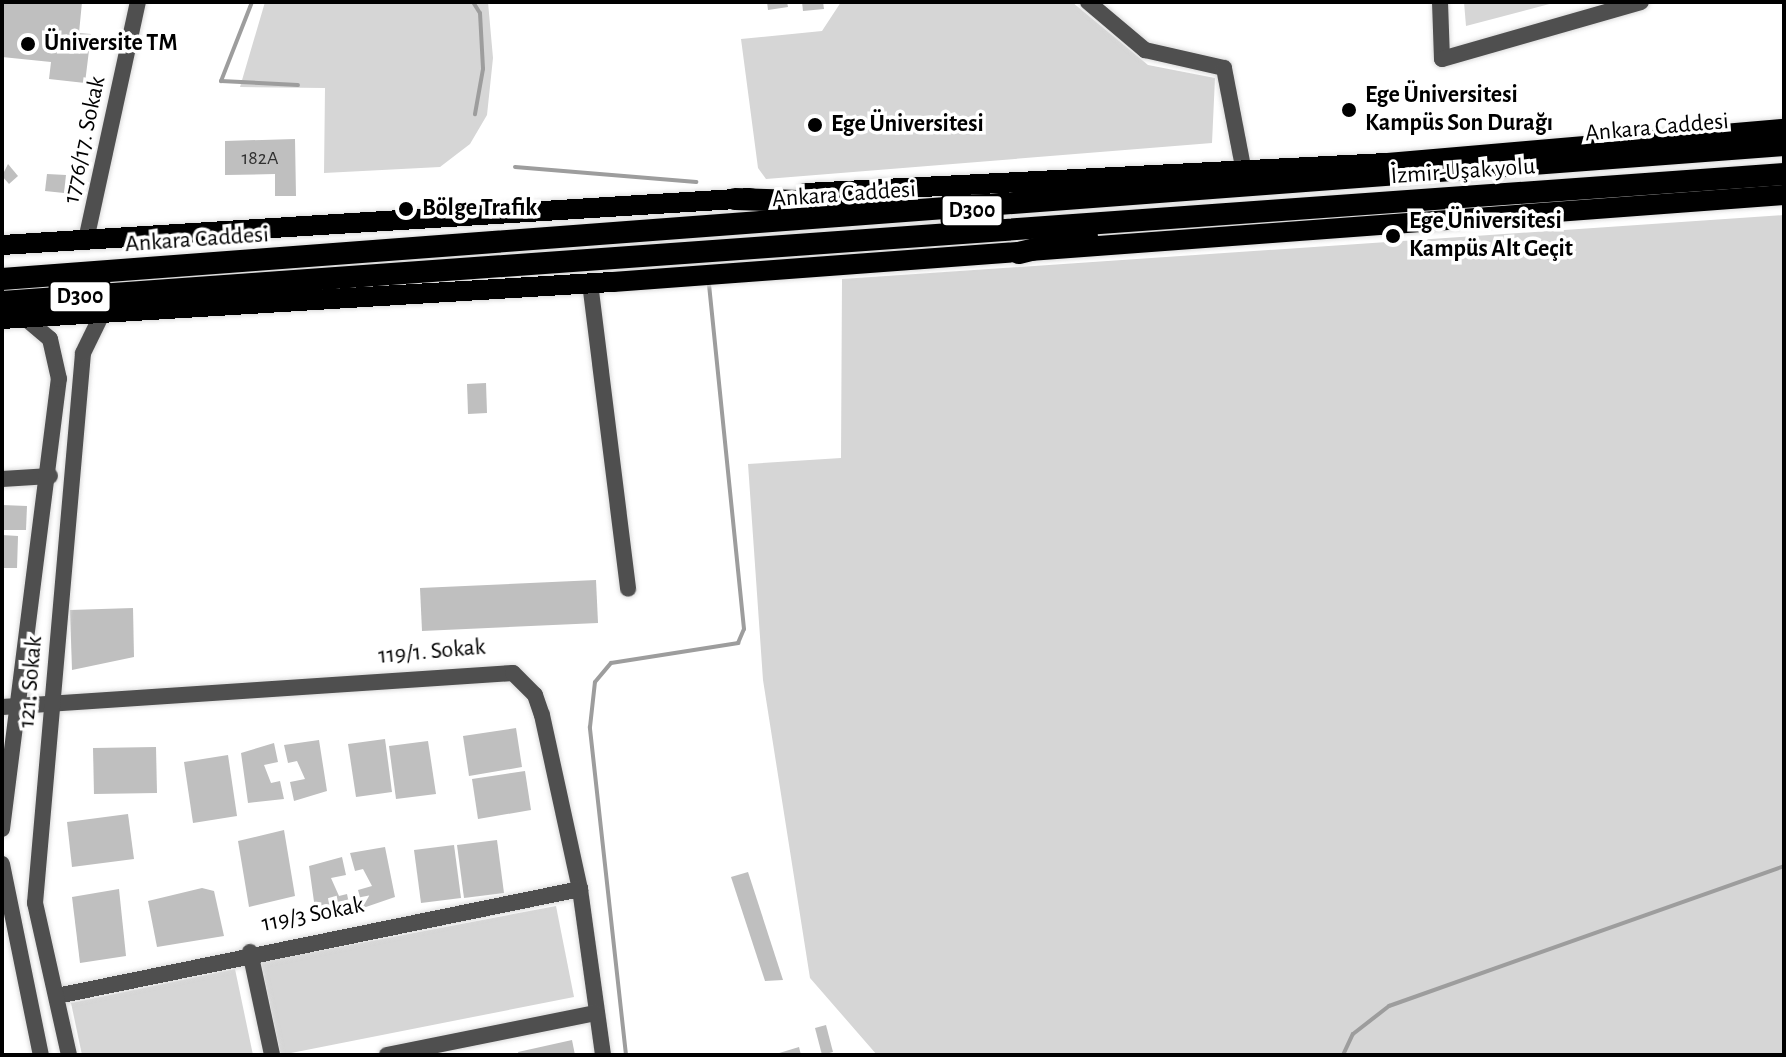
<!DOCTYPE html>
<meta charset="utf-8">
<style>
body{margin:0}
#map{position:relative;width:1786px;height:1057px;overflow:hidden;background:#fff;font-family:"Alegreya Sans",sans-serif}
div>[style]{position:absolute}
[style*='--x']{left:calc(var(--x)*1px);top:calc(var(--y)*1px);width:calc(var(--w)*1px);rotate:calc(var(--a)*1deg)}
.green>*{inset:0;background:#d6d6d6}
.stream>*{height:4px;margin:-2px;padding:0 2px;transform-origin:2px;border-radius:2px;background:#9d9d9d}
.building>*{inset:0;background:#bfbfbf}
.roads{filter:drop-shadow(0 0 2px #dbdbdb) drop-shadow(0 0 2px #dbdbdb)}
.minor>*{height:16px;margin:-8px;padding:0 8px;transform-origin:8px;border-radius:8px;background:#4f4f4f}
.major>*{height:20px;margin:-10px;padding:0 10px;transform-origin:10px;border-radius:10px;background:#000}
.highway>*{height:22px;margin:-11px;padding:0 11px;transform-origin:11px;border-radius:11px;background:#000}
.dots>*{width:22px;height:22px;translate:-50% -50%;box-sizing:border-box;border:4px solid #fff;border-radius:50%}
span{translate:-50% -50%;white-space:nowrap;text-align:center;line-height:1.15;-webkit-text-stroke:7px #fff;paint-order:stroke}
.number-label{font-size:20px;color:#303030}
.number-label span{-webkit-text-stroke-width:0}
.shield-label span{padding:2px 6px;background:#fff;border:2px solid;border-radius:6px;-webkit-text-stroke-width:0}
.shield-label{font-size:22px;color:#000;font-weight:700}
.poi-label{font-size:24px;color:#000;font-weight:700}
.left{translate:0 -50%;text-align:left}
.street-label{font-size:24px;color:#000}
.frame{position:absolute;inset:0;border:4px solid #000;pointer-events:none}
</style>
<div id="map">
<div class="green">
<i style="clip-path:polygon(265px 2px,488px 2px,493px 58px,487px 115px,470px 144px,440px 167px,324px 173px,325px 88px,240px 87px)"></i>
<i style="clip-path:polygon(841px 2px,1072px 2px,1148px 65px,1215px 78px,1212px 143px,766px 179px,758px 168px,741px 39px,822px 31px)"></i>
<i style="clip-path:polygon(1464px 2px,1557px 2px,1466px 26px)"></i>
<i style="clip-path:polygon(1784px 215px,1784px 1055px,877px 1055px,810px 978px,763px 680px,748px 464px,841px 458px,842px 279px)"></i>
<i style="clip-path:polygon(556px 906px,574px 997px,281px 1055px,261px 962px)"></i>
<i style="clip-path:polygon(235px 969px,253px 1055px,82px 1055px,71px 1003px)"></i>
</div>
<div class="stream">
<i style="--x:252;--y:2;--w:85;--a:111.4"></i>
<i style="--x:221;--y:81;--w:77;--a:3"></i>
<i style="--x:473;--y:2;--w:13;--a:58"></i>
<i style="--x:480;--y:13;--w:56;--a:86.9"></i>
<i style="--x:483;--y:69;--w:46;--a:100.1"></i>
<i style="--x:515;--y:167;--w:182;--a:4.7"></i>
<i style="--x:626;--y:1055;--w:330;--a:-96.3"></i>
<i style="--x:590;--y:727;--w:45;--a:-83.7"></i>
<i style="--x:595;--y:682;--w:25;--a:-50"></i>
<i style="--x:611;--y:663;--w:129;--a:-8.9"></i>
<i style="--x:738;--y:643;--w:15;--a:-67"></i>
<i style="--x:744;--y:629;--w:349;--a:-95.8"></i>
<i style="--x:1343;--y:1055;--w:23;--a:-65"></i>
<i style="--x:1353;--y:1034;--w:46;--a:-37.9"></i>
<i style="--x:1389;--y:1006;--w:419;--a:-19.5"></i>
</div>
<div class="building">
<i style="clip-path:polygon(2px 2px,82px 2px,79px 33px,91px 34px,85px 83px,49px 79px,51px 62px,2px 57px)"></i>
<i style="clip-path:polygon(767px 2px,787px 2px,788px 7px,768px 10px)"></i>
<i style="clip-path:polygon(802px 2px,823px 2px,824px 9px,803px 11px)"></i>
<i style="clip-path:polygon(295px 139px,296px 196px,275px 196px,275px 174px,225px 175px,225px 141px)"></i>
<i style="clip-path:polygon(8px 164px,18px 176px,9px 184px,2px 176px)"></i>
<i style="clip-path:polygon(47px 174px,66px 175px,64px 193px,45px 191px)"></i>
<i style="clip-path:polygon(486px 383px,487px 413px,468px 414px,467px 384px)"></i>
<i style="clip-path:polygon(2px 505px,27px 506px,26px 530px,2px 530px)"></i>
<i style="clip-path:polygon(2px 535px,18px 536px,17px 568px,2px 568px)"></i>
<i style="clip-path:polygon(596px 580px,598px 623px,422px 631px,420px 588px)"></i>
<i style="clip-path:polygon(133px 608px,134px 657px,72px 670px,70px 610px)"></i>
<i style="clip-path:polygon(516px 728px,522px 767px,469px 776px,463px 736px)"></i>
<i style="clip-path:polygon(385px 739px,392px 792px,356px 797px,348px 744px)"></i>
<i style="clip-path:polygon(319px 740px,327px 791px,294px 801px,290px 782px,305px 779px,297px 761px,288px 763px,284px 745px)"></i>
<i style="clip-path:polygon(428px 741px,436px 794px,396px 799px,389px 746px)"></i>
<i style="clip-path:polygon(274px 743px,278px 762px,264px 765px,271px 783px,280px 781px,284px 799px,248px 803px,241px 753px)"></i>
<i style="clip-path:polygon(156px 747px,157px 793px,94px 794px,93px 748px)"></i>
<i style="clip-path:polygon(228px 755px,237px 816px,193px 823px,184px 762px)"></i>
<i style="clip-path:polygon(525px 771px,531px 810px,478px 819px,472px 779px)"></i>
<i style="clip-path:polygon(128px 814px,134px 859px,72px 867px,67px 822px)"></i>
<i style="clip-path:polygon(284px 830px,295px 896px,249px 907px,238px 841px)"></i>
<i style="clip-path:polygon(497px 840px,504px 893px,464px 898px,457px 845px)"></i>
<i style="clip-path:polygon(454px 845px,461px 898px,421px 903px,414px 850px)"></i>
<i style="clip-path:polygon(385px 847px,395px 897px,363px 908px,358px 890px,372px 886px,363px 869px,355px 871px,350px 853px)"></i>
<i style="clip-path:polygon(342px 857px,346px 875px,331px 878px,339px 896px,347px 894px,351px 913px,316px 916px,309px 866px)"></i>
<i style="clip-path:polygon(748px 872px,783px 980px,765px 981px,731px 877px)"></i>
<i style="clip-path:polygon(202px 888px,214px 891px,224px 936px,157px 947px,148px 901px)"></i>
<i style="clip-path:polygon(119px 889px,126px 956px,80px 963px,72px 897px)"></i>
<i style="clip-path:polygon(826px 1025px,833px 1052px,822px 1055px,815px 1028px)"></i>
<i style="clip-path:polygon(572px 1040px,575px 1055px,519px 1055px,518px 1052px)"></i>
<i style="clip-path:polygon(799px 1047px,801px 1055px,776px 1055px,776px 1054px)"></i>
</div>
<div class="roads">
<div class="minor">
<i style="--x:1088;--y:2;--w:75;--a:40.1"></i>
<i style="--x:1145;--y:50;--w:81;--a:12.8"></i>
<i style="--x:1224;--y:68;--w:106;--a:79.1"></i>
<i style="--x:1440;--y:2;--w:57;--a:88"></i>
<i style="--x:1442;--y:59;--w:207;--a:-16"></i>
<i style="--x:86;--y:240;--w:244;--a:-77.7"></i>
<i style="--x:590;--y:283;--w:308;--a:82.9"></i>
<i style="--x:2;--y:479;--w:48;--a:-3.6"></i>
<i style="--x:2;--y:707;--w:512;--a:-3.81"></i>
<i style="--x:513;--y:673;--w:31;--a:45"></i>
<i style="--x:535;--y:695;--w:21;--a:71"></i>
<i style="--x:542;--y:715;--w:178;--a:77.7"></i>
<i style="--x:580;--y:889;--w:168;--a:82.1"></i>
<i style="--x:2;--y:829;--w:454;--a:-82.8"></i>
<i style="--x:59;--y:379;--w:41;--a:-102.7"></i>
<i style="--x:50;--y:339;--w:34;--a:-140"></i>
<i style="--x:2;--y:864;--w:195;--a:78.5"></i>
<i style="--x:250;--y:952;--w:105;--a:77.9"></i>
<i style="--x:57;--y:996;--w:534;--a:-11.56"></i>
<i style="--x:69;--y:1055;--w:156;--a:-102.6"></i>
<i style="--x:35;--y:903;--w:552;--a:-85.01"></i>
<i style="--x:83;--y:353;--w:43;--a:-64"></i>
<i style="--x:387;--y:1055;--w:213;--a:-11.4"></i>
</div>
<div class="major">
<i style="--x:806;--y:193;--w:581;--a:-2.96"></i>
<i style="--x:1386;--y:163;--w:399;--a:-4.9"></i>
<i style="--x:2;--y:245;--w:750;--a:-3.59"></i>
<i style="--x:2;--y:319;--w:612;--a:-3.47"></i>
<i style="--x:613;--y:282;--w:1174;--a:-4.25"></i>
</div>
<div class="highway">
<i style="--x:735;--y:199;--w:163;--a:1.8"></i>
<i style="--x:1019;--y:253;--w:70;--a:-14"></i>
<i style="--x:2;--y:279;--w:1787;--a:-4.3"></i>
<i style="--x:2;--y:302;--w:1787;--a:-4.11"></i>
</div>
</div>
<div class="dots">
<i style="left:28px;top:44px;background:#000"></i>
<i style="left:1349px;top:110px;background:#000"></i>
<i style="left:815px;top:125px;background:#000"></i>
<i style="left:406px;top:209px;background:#000"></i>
<i style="left:1393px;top:236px;background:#000"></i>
</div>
<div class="number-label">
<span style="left:260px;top:158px">182A</span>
</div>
<div class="shield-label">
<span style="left:972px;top:211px">D300</span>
<span style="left:80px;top:297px">D300</span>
</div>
<div class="poi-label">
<span class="left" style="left:44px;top:44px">Üniversite TM</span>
<span class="left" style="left:1365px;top:110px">Ege Üniversitesi<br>Kampüs Son Durağı</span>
<span class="left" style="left:831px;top:125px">Ege Üniversitesi</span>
<span class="left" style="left:422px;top:209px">Bölge Trafik</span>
<span class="left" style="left:1409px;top:236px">Ege Üniversitesi<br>Kampüs Alt Geçit</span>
</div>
<div class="street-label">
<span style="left:1657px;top:128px;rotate:-5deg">Ankara Caddesi</span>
<span style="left:85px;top:140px;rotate:-78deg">1776/17. Sokak</span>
<span style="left:1463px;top:172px;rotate:-4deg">İzmir-Uşak yolu</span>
<span style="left:844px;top:195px;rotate:-4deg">Ankara Caddesi</span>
<span style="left:197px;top:240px;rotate:-4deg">Ankara Caddesi</span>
<span style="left:432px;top:652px;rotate:-5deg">119/1. Sokak</span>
<span style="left:31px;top:682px;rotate:-85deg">121. Sokak</span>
<span style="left:313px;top:915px;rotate:-11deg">119/3 Sokak</span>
</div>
<div class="frame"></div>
</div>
